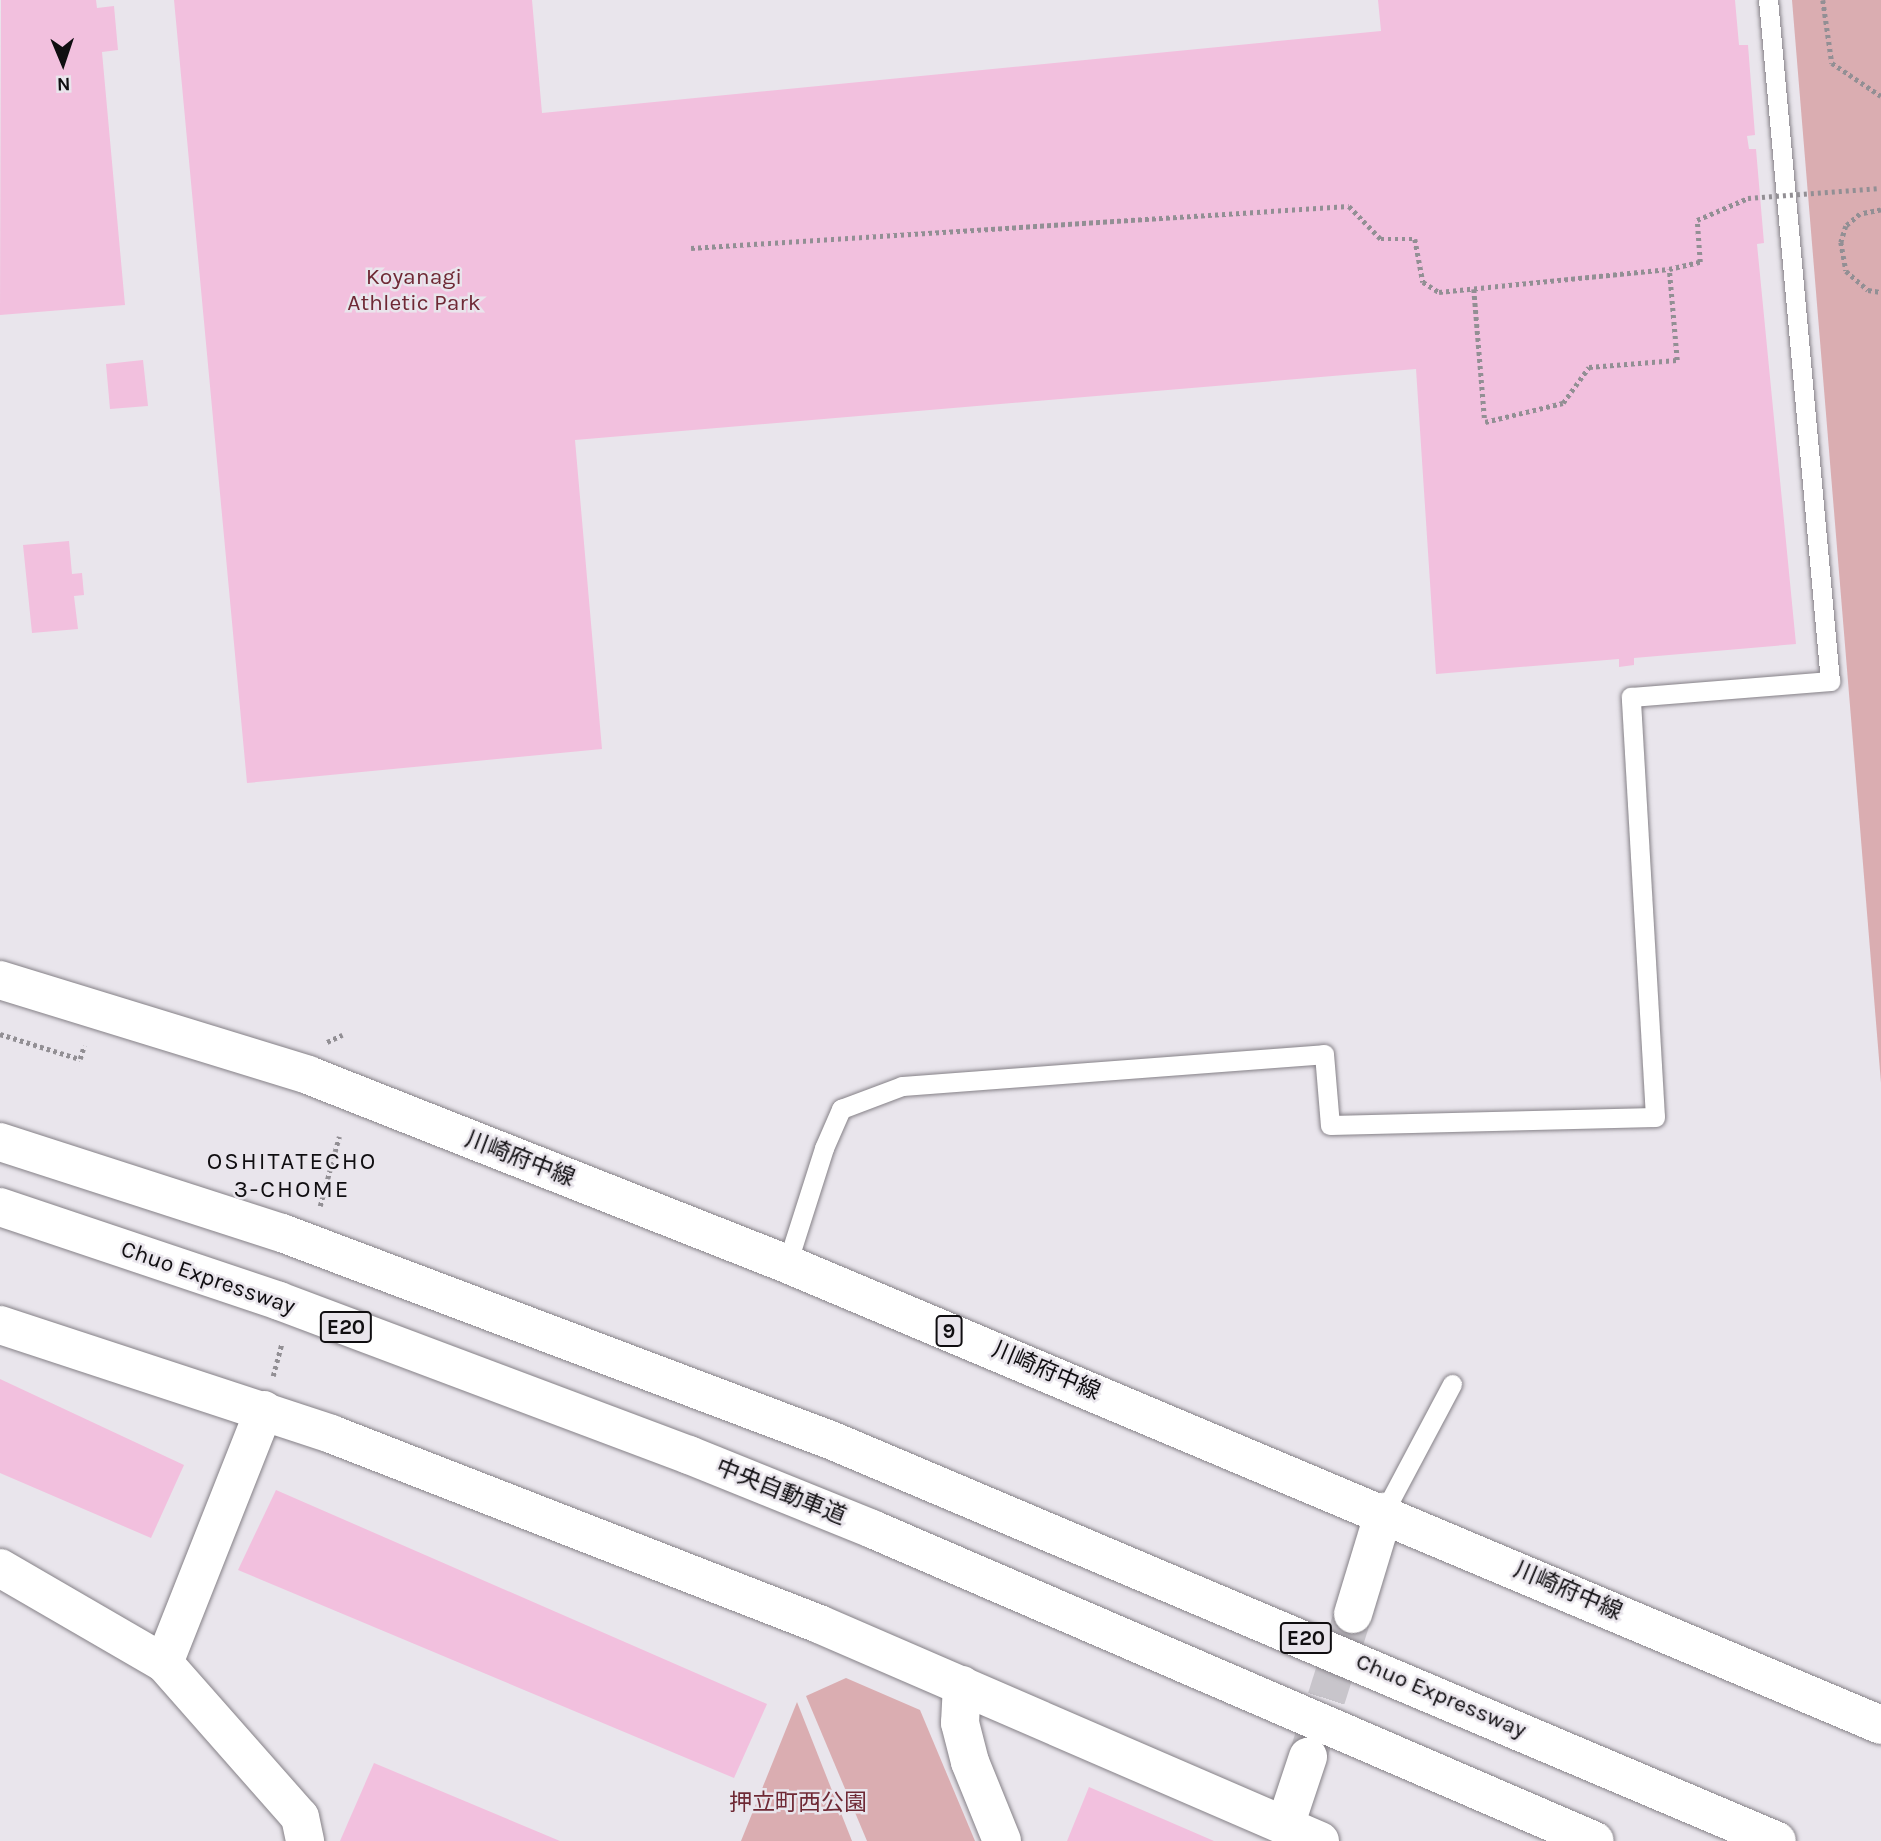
<!DOCTYPE html>
<meta charset="utf-8">
<style>
body{margin:0}
#map{position:relative;width:1881px;height:1841px;overflow:hidden;background:#e9e5ec;font-family:Karla,"Noto Sans JP",sans-serif}
div>[style]{position:absolute}
[style*='--x']{left:calc(var(--x)*1px);top:calc(var(--y)*1px);width:calc(var(--w)*1px);rotate:calc(var(--a)*1deg)}
.green>*{inset:0;background:#daadb1}
.building>*{inset:0;background:#f2c0de}
.minor-tunnel>*{height:38px;margin-top:-19px;transform-origin:0;background:repeating-linear-gradient(90deg,#c8c5cb 0 38px,transparent 0 57px)}
.path>*{height:4.5px;margin-top:-2.25px;transform-origin:0;background:repeating-linear-gradient(90deg,#928f94 0 3.5px,transparent 0 7px)}
.roads{filter:drop-shadow(0 0 2px #858187) drop-shadow(0 0 2px #858187)}
.service>*{height:19px;margin:-9.5px;padding:0 9.5px;transform-origin:9.5px;border-radius:9.5px;background:#fff}
.minor>*{height:38px;margin:-19px;padding:0 19px;transform-origin:19px;border-radius:19px;background:#fff}
.primary>*{height:38px;margin:-19px;padding:0 19px;transform-origin:19px;border-radius:19px;background:#fff}
.motorway>*{height:38px;margin:-19px;padding:0 19px;transform-origin:19px;border-radius:19px;background:#fff}
.path-bridge>*{height:4.5px;margin-top:-2.25px;transform-origin:0;background:repeating-linear-gradient(90deg,#928f94 0 3.5px,transparent 0 7px)}
span{translate:-50% -50%;white-space:nowrap;text-align:center;line-height:1.15;-webkit-text-stroke:5px #e9e5ec;paint-order:stroke}
.shield-label span{padding:2px 5px;background:#e9e5ec;border:2px solid;border-radius:5px;-webkit-text-stroke-width:0}
.shield-label{font-size:21px;color:#100e11;font-weight:700}
.park-label{font-size:23px;color:#6f2935}
.street-label{font-size:23px;color:#100e11}
.neighbourhood-label{font-size:24px;color:#100e11;letter-spacing:2px}
.north{position:absolute;left:28px;top:28px;width:70px;height:70px;-webkit-text-stroke:5px #e9e5ec;paint-order:stroke;rotate:178deg;font-size:19px;font-weight:700;line-height:28px;text-align:center;color:#100e11}
.north::after{content:'';display:block;margin:auto;width:24px;height:32px;background:#100e11;clip-path:polygon(50% 0,100% 100%,50% 72%,0 100%)}
</style>
<div id="map">
<div class="green">
<i style="clip-path:polygon(1792px 0,1881px 0,1881px 1083px)"></i>
<i style="clip-path:polygon(846px 1678px,920px 1710px,975px 1841px,867px 1841px,806px 1696px)"></i>
<i style="clip-path:polygon(797px 1702px,852px 1841px,741px 1841px)"></i>
</div>
<div class="building">
<i style="clip-path:polygon(1px 0,96px 0,97px 8px,114px 6px,118px 50px,102px 52px,125px 305px,0 315px)"></i>
<i style="clip-path:polygon(174px 0,532px 0,542px 113px,1381px 31px,1378px 0,1735px 0,1739px 45px,1748px 45px,1755px 135px,1747px 136px,1749px 149px,1756px 149px,1764px 243px,1757px 244px,1796px 644px,1634px 658px,1634px 665px,1619px 667px,1619px 659px,1436px 674px,1416px 369px,575px 440px,602px 749px,247px 783px)"></i>
<i style="clip-path:polygon(143px 360px,148px 406px,110px 409px,106px 364px)"></i>
<i style="clip-path:polygon(69px 541px,72px 574px,82px 573px,84px 595px,74px 596px,78px 629px,32px 633px,23px 545px)"></i>
<i style="clip-path:polygon(0 1379px,184px 1465px,151px 1538px,0 1473px)"></i>
<i style="clip-path:polygon(276px 1490px,767px 1704px,734px 1778px,238px 1570px)"></i>
<i style="clip-path:polygon(374px 1763px,560px 1841px,340px 1841px)"></i>
<i style="clip-path:polygon(1089px 1787px,1214px 1841px,1067px 1841px)"></i>
</div>
<div class="minor-tunnel">
<i style="--x:1309;--y:1753;--w:146;--a:-72.4"></i>
</div>
<div class="path">
<i style="--x:1823;--y:0;--w:64;--a:81.9"></i>
<i style="--x:1832;--y:63;--w:59;--a:34"></i>
<i style="--x:1881;--y:210;--w:21;--a:169"></i>
<i style="--x:1860;--y:214;--w:18;--a:139"></i>
<i style="--x:1846;--y:226;--w:17;--a:107"></i>
<i style="--x:1841;--y:242;--w:29;--a:80"></i>
<i style="--x:1846;--y:271;--w:29;--a:41"></i>
<i style="--x:1868;--y:290;--w:13;--a:9"></i>
<i style="--x:691;--y:248;--w:659;--a:-3.65"></i>
<i style="--x:1349;--y:206;--w:46;--a:45.9"></i>
<i style="--x:1381;--y:239;--w:34;--a:0"></i>
<i style="--x:1415;--y:239;--w:44;--a:79.5"></i>
<i style="--x:1423;--y:282;--w:19;--a:32"></i>
<i style="--x:1439;--y:292;--w:231;--a:-5.7"></i>
<i style="--x:1669;--y:269;--w:32;--a:-13"></i>
<i style="--x:1700;--y:262;--w:42;--a:-94.1"></i>
<i style="--x:1697;--y:220;--w:56;--a:-23.3"></i>
<i style="--x:1474;--y:289;--w:133;--a:85.3"></i>
<i style="--x:1485;--y:422;--w:80;--a:-13.7"></i>
<i style="--x:1563;--y:403;--w:44;--a:-54.2"></i>
<i style="--x:1589;--y:367;--w:88;--a:-4.5"></i>
<i style="--x:1677;--y:360;--w:91;--a:-95"></i>
<i style="--x:0;--y:1034;--w:84;--a:17.4"></i>
<i style="--x:80;--y:1059;--w:14;--a:-73"></i>
<i style="--x:327;--y:1042;--w:17;--a:-25"></i>
<i style="--x:320;--y:1206;--w:72;--a:-74.6"></i>
<i style="--x:273;--y:1376;--w:34;--a:-75"></i>
</div>
<div class="roads">
<div class="service">
<i style="--x:787;--y:1264;--w:122;--a:-72.3"></i>
<i style="--x:824;--y:1148;--w:43;--a:-66.4"></i>
<i style="--x:841;--y:1109;--w:65;--a:-20.7"></i>
<i style="--x:902;--y:1086;--w:423;--a:-4.3"></i>
<i style="--x:1324;--y:1054;--w:71;--a:85.2"></i>
<i style="--x:1330;--y:1125;--w:325;--a:-1.4"></i>
<i style="--x:1655;--y:1117;--w:421;--a:-93.3"></i>
<i style="--x:1631;--y:697;--w:200;--a:-4.6"></i>
<i style="--x:1830;--y:681;--w:684;--a:-95.2"></i>
<i style="--x:1384;--y:1512;--w:145;--a:-62"></i>
</div>
<div class="minor">
<i style="--x:0;--y:1325;--w:348;--a:18.2"></i>
<i style="--x:331;--y:1434;--w:524;--a:21.27"></i>
<i style="--x:819;--y:1624;--w:546;--a:23.42"></i>
<i style="--x:0;--y:1568;--w:190;--a:30.1"></i>
<i style="--x:164;--y:1663;--w:205;--a:48.6"></i>
<i style="--x:300;--y:1817;--w:25;--a:78"></i>
<i style="--x:1353;--y:1614;--w:107;--a:-73.1"></i>
<i style="--x:164;--y:1663;--w:272;--a:-68.4"></i>
<i style="--x:962;--y:1685;--w:38;--a:93"></i>
<i style="--x:960;--y:1723;--w:40;--a:75.6"></i>
<i style="--x:970;--y:1762;--w:85;--a:67.9"></i>
<i style="--x:1285;--y:1826;--w:73;--a:-71.6"></i>
</div>
<div class="primary">
<i style="--x:0;--y:980;--w:322;--a:17.1"></i>
<i style="--x:308;--y:1075;--w:515;--a:21.53"></i>
<i style="--x:787;--y:1264;--w:1187;--a:22.85"></i>
</div>
<div class="motorway">
<i style="--x:0;--y:1142;--w:296;--a:17.9"></i>
<i style="--x:282;--y:1233;--w:589;--a:20.68"></i>
<i style="--x:833;--y:1441;--w:1025;--a:22.96"></i>
<i style="--x:0;--y:1207;--w:294;--a:18.6"></i>
<i style="--x:279;--y:1301;--w:438;--a:20.6"></i>
<i style="--x:689;--y:1455;--w:197;--a:22"></i>
<i style="--x:872;--y:1529;--w:787;--a:23.34"></i>
</div>
</div>
<div class="path-bridge">
<i style="--x:1748;--y:198;--w:133;--a:-4.3"></i>
</div>
<div class="shield-label">
<span style="left:346px;top:1327px">E20</span>
<span style="left:949px;top:1331px">9</span>
<span style="left:1306px;top:1638px">E20</span>
</div>
<div class="park-label">
<span style="left:414px;top:290px">Koyanagi<br>Athletic Park</span>
<span style="left:798px;top:1803px">押立町西公園</span>
</div>
<div class="street-label">
<span style="left:520px;top:1159px;rotate:21deg">川崎府中線</span>
<span style="left:208px;top:1278px;rotate:19deg">Chuo Expressway</span>
<span style="left:1046px;top:1371px;rotate:23deg">川崎府中線</span>
<span style="left:781px;top:1492px;rotate:22deg">中央自動車道</span>
<span style="left:1568px;top:1591px;rotate:23deg">川崎府中線</span>
<span style="left:1441px;top:1696px;rotate:23deg">Chuo Expressway</span>
</div>
<div class="neighbourhood-label">
<span style="left:292px;top:1176px">OSHITATECHO<br>3-CHOME</span>
</div>
<div class="north">N</div>
</div>
